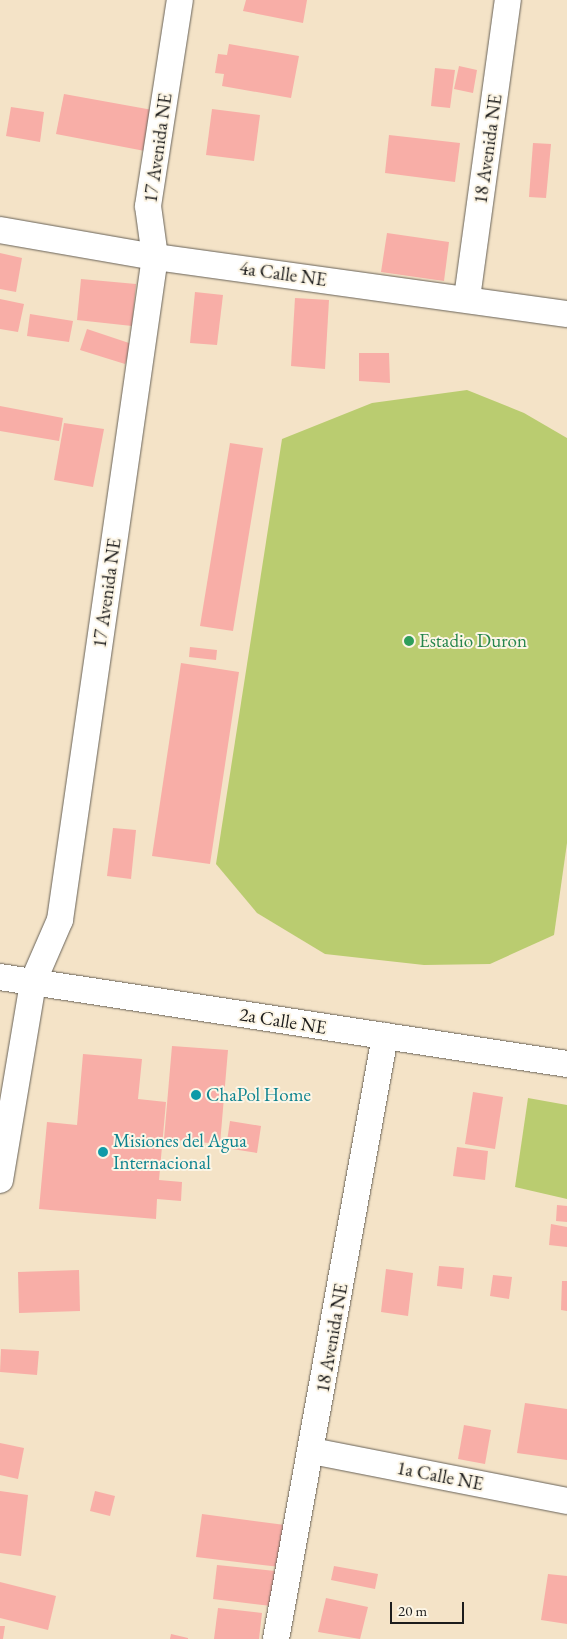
<!DOCTYPE html>
<style>
body{margin:0}
#map{position:relative;width:567px;height:1639px;overflow:hidden;background:#f4e3c7;font-family:"EB Garamond",serif}
div>[style]{position:absolute}
[style*='--x']{left:calc(var(--x)*1px);top:calc(var(--y)*1px);width:calc(var(--w)*1px);rotate:calc(var(--a)*1deg)}
.green>*{inset:0;background:#bacc70}
.building>*{inset:0;background:#f8aea7}
.roads{filter:drop-shadow(0 0 1px #686258) drop-shadow(0 0 1px #686258)}
.street>*{height:26px;margin:-13px;padding:0 13px;transform-origin:13px;border-radius:13px;background:#fff}
.dots>*{width:14px;height:14px;translate:-50% -50%;box-sizing:border-box;border:2px solid #fcf5e5;border-radius:50%}
span{translate:-50% -50%;white-space:nowrap;text-align:center;line-height:1.15;-webkit-text-stroke:4px #fcf5e5;paint-order:stroke}
.street-label{font-size:19px;color:#1c1c1c}
.leisure-label{font-size:19px;color:#27864d}
.left{translate:0 -50%;text-align:left}
.culture-label{font-size:19px;color:#0d838f}
.scale{position:absolute;left:390px;top:1602px;width:74px;height:22px;box-sizing:border-box;border:2px solid #1c1c1c;border-top:0;padding-left:6px;font-size:15px;line-height:18px;white-space:nowrap;color:#1c1c1c;-webkit-text-stroke:4px #fcf5e5;paint-order:stroke}
</style>
<div id="map">
<div class="green">
<i style="clip-path:polygon(467px 390px,524px 413px,567px 438px,567px 843px,554px 935px,490px 964px,424px 965px,325px 954px,257px 913px,216px 864px,282px 439px,372px 403px)"></i>
<i style="clip-path:polygon(528px 1098px,567px 1105px,567px 1199px,515px 1187px)"></i>
</div>
<div class="building">
<i style="clip-path:polygon(246px 0,307px 0,303px 23px,243px 11px)"></i>
<i style="clip-path:polygon(229px 44px,299px 56px,291px 98px,222px 86px,224px 74px,215px 73px,218px 54px,227px 55px)"></i>
<i style="clip-path:polygon(459px 66px,477px 70px,473px 93px,454px 89px)"></i>
<i style="clip-path:polygon(435px 68px,455px 70px,450px 108px,431px 106px)"></i>
<i style="clip-path:polygon(64px 94px,158px 111px,150px 152px,56px 134px)"></i>
<i style="clip-path:polygon(11px 107px,44px 112px,40px 142px,6px 136px)"></i>
<i style="clip-path:polygon(212px 109px,260px 115px,254px 161px,206px 155px)"></i>
<i style="clip-path:polygon(389px 135px,460px 143px,455px 182px,385px 173px)"></i>
<i style="clip-path:polygon(533px 143px,551px 144px,546px 198px,529px 197px)"></i>
<i style="clip-path:polygon(387px 233px,449px 242px,444px 281px,381px 272px)"></i>
<i style="clip-path:polygon(0 253px,22px 258px,16px 292px,0 289px)"></i>
<i style="clip-path:polygon(81px 279px,136px 284px,132px 326px,77px 320px)"></i>
<i style="clip-path:polygon(195px 292px,223px 295px,217px 345px,190px 343px)"></i>
<i style="clip-path:polygon(295px 298px,329px 300px,325px 369px,291px 366px)"></i>
<i style="clip-path:polygon(0 299px,24px 304px,18px 332px,0 329px)"></i>
<i style="clip-path:polygon(30px 314px,73px 321px,69px 342px,27px 336px)"></i>
<i style="clip-path:polygon(87px 329px,132px 344px,125px 364px,80px 350px)"></i>
<i style="clip-path:polygon(359px 353px,389px 353px,390px 383px,359px 381px)"></i>
<i style="clip-path:polygon(0 406px,63px 418px,59px 441px,0 431px)"></i>
<i style="clip-path:polygon(64px 423px,104px 429px,93px 487px,54px 480px)"></i>
<i style="clip-path:polygon(230px 443px,263px 448px,233px 631px,200px 626px)"></i>
<i style="clip-path:polygon(190px 647px,217px 650px,216px 660px,189px 657px)"></i>
<i style="clip-path:polygon(181px 663px,239px 672px,210px 864px,152px 856px)"></i>
<i style="clip-path:polygon(113px 828px,136px 830px,131px 879px,107px 876px)"></i>
<i style="clip-path:polygon(172px 1046px,228px 1050px,220px 1144px,164px 1139px)"></i>
<i style="clip-path:polygon(83px 1054px,142px 1059px,138px 1099px,166px 1102px,159px 1180px,182px 1182px,181px 1201px,157px 1199px,156px 1219px,39px 1209px,47px 1122px,77px 1125px)"></i>
<i style="clip-path:polygon(473px 1092px,503px 1097px,495px 1149px,465px 1144px)"></i>
<i style="clip-path:polygon(230px 1121px,261px 1126px,257px 1153px,226px 1148px)"></i>
<i style="clip-path:polygon(457px 1147px,488px 1151px,485px 1180px,453px 1176px)"></i>
<i style="clip-path:polygon(557px 1205px,567px 1206px,567px 1222px,556px 1221px)"></i>
<i style="clip-path:polygon(551px 1224px,567px 1227px,567px 1247px,549px 1245px)"></i>
<i style="clip-path:polygon(439px 1266px,464px 1268px,462px 1289px,437px 1286px)"></i>
<i style="clip-path:polygon(386px 1269px,413px 1273px,408px 1316px,381px 1312px)"></i>
<i style="clip-path:polygon(79px 1270px,80px 1311px,19px 1313px,18px 1272px)"></i>
<i style="clip-path:polygon(493px 1275px,512px 1277px,509px 1299px,490px 1296px)"></i>
<i style="clip-path:polygon(562px 1281px,567px 1281px,567px 1311px,561px 1310px)"></i>
<i style="clip-path:polygon(1px 1349px,39px 1351px,37px 1375px,0 1372px)"></i>
<i style="clip-path:polygon(525px 1403px,567px 1409px,567px 1460px,517px 1453px)"></i>
<i style="clip-path:polygon(464px 1425px,491px 1430px,485px 1464px,458px 1459px)"></i>
<i style="clip-path:polygon(0 1443px,24px 1448px,18px 1479px,0 1475px)"></i>
<i style="clip-path:polygon(0 1491px,28px 1495px,21px 1556px,0 1553px)"></i>
<i style="clip-path:polygon(95px 1491px,115px 1496px,110px 1516px,90px 1511px)"></i>
<i style="clip-path:polygon(202px 1514px,285px 1525px,280px 1567px,196px 1557px)"></i>
<i style="clip-path:polygon(217px 1565px,275px 1571px,271px 1606px,213px 1599px)"></i>
<i style="clip-path:polygon(334px 1566px,378px 1574px,375px 1589px,331px 1580px)"></i>
<i style="clip-path:polygon(548px 1574px,567px 1576px,567px 1624px,541px 1620px)"></i>
<i style="clip-path:polygon(0 1582px,56px 1596px,48px 1630px,0 1618px)"></i>
<i style="clip-path:polygon(326px 1598px,368px 1607px,360px 1639px,318px 1632px)"></i>
<i style="clip-path:polygon(218px 1608px,262px 1613px,259px 1639px,214px 1639px)"></i>
<i style="clip-path:polygon(0 1626px,5px 1626px,3px 1639px,0 1639px)"></i>
<i style="clip-path:polygon(171px 1634px,188px 1638px,188px 1639px,170px 1639px)"></i>
</div>
<div class="roads">
<div class="street">
<i style="--x:0;--y:230;--w:157;--a:9.9"></i>
<i style="--x:155;--y:257;--w:416;--a:7.9"></i>
<i style="--x:467;--y:298;--w:301;--a:-82.2"></i>
<i style="--x:0;--y:977;--w:574;--a:8.72"></i>
<i style="--x:0;--y:1180;--w:201;--a:-80.5"></i>
<i style="--x:33;--y:982;--w:68;--a:-66.5"></i>
<i style="--x:60;--y:920;--w:670;--a:-81.85"></i>
<i style="--x:155;--y:257;--w:51;--a:-97.8"></i>
<i style="--x:148;--y:206;--w:208;--a:-81.2"></i>
<i style="--x:312;--y:1451;--w:260;--a:11.1"></i>
<i style="--x:276;--y:1639;--w:613;--a:-79.75"></i>
</div>
</div>
<div class="dots">
<i style="left:409px;top:641px;background:#2e9e5b"></i>
<i style="left:196px;top:1095px;background:#0f9aa8"></i>
<i style="left:103px;top:1152px;background:#0f9aa8"></i>
</div>
<div class="street-label">
<span style="left:158px;top:148px;rotate:-82deg">17 Avenida NE</span>
<span style="left:488px;top:149px;rotate:-82deg">18 Avenida NE</span>
<span style="left:283px;top:274px;rotate:8deg">4a Calle NE</span>
<span style="left:107px;top:593px;rotate:-82deg">17 Avenida NE</span>
<span style="left:283px;top:1021px;rotate:9deg">2a Calle NE</span>
<span style="left:332px;top:1338px;rotate:-80deg">18 Avenida NE</span>
<span style="left:440px;top:1476px;rotate:11deg">1a Calle NE</span>
</div>
<div class="leisure-label">
<span class="left" style="left:419px;top:641px">Estadio Duron</span>
</div>
<div class="culture-label">
<span class="left" style="left:206px;top:1095px">ChaPol Home</span>
<span class="left" style="left:113px;top:1152px">Misiones del Agua<br>Internacional</span>
</div>
<div class="scale">20 m</div>
</div>
